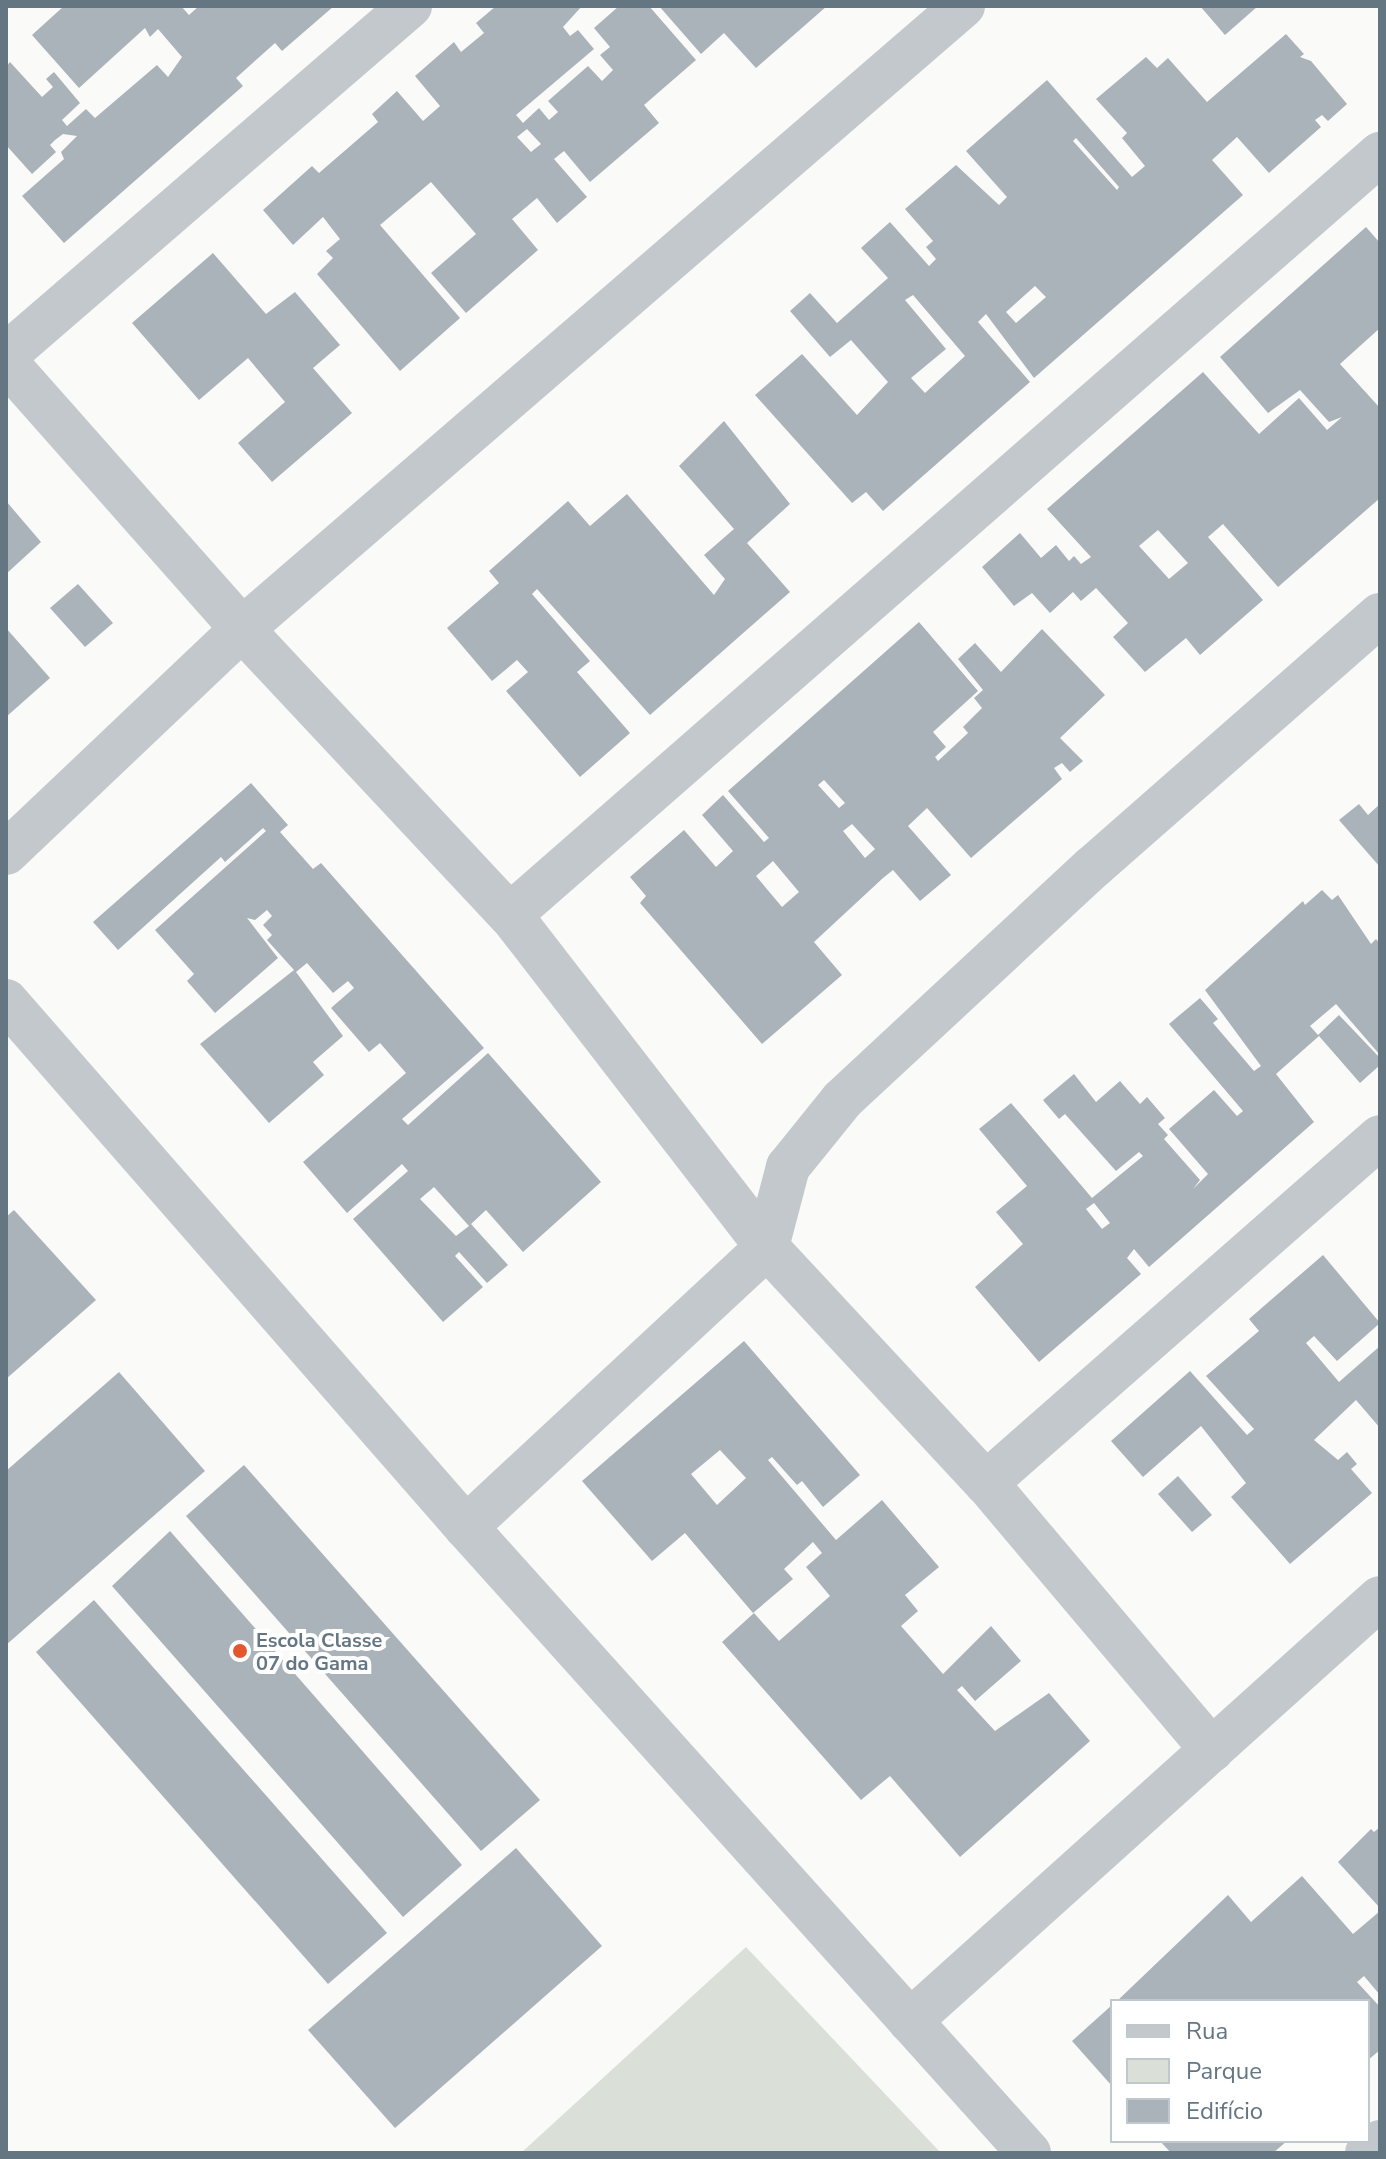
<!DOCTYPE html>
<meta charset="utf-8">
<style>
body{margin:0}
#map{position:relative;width:1386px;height:2159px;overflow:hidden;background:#fafaf8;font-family:"Nunito Sans",sans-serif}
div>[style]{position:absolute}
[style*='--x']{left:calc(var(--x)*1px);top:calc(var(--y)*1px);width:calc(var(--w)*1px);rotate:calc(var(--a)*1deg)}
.green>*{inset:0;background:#dadfd7}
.building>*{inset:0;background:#aab3b9}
.minor>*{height:44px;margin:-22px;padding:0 22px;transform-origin:22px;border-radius:22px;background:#c3c8cc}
.dots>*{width:22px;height:22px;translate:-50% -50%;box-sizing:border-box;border:4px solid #fff;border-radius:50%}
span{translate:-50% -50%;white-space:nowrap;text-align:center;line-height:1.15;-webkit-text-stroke:8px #fff;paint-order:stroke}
.poi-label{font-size:20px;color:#657683;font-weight:700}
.left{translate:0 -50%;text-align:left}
.frame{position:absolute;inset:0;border:8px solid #657683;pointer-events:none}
.legend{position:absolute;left:1110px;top:1999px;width:260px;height:144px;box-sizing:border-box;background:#fff;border:2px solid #c1c8cd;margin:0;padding:10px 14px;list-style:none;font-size:24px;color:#657683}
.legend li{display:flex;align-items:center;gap:16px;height:40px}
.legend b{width:40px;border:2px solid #c1c8cd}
</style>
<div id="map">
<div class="green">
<i style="clip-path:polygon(746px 1947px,941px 2153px,521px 2153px)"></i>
</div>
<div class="building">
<i style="clip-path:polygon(64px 6px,181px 6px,189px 15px,199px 6px,334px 6px,282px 51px,275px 43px,236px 78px,243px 86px,64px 243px,22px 196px,64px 159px,61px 152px,77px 136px,63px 134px,55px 140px,50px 145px,56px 152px,32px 174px,6px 145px,6px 67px,10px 62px,42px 97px,53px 87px,46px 79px,54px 72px,80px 103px,62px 120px,67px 126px,86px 109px,95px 118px,157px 65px,168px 77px,182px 57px,158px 29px,150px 37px,145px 28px,79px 88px,32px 35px)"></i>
<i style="clip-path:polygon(evenodd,496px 6px,582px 6px,563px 27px,570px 36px,578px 30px,594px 49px,516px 115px,523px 123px,539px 108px,549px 120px,558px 112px,548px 101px,588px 66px,602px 81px,613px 70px,600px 55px,610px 47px,594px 28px,619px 6px,649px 6px,696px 60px,644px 105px,659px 123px,590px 182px,564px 151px,554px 159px,587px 197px,557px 223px,537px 198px,512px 219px,538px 250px,466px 313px,431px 273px,476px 234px,431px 182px,380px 225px,460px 318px,400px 371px,317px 274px,333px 258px,326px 251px,340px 239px,323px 217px,293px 245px,263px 210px,312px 166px,319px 173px,378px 122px,372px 114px,397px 91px,423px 121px,440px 106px,415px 76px,454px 42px,461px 52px,484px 33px,476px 23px,496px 6px,527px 129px,541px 144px,531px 152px,517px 137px,527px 129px)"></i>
<i style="clip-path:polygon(659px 6px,827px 6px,756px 68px,724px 33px,701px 54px)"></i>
<i style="clip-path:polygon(1200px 6px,1258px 6px,1225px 35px)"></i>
<i style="clip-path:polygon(evenodd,1286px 34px,1304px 54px,1300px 57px,1311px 61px,1347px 104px,1328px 121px,1322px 115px,1315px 120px,1321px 127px,1269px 173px,1237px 137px,1212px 160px,1243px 195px,1034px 378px,986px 314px,978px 322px,1030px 382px,883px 511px,866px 492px,852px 503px,755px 395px,802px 354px,857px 415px,888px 382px,851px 340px,830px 357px,790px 311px,810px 293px,837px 323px,888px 278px,861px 248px,890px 222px,929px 266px,936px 259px,926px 247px,933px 241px,905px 209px,956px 165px,999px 205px,1007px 197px,966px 151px,1047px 80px,1132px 177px,1145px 166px,1122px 138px,1127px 133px,1096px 99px,1146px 57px,1157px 68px,1168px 58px,1207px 102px,1286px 34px,1076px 138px,1119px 187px,1117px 190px,1073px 141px,1076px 138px,1286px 34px,1035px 286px,1046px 297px,1016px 323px,1006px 312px,1035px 286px,1286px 34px,913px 295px,965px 356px,925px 393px,911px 378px,946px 349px,905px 300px,913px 295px)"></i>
<i style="clip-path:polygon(evenodd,1366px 227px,1380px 243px,1380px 328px,1340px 364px,1380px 408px,1380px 498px,1278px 587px,1223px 524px,1208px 537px,1263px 600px,1200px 655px,1186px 638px,1145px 672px,1113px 637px,1128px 623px,1096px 588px,1081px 601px,1073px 592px,1050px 613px,1032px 593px,1014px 606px,982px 567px,1020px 533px,1041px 558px,1056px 545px,1069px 561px,1074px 556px,1081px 564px,1091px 557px,1047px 509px,1203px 372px,1259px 434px,1299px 398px,1327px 430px,1342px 417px,1329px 422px,1300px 390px,1268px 413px,1220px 357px,1366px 227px,1158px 530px,1188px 563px,1169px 579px,1139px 546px,1158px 530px)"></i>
<i style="clip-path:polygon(213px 253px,266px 314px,295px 292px,340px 345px,313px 368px,352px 413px,272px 482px,238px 443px,285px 402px,248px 358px,199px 400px,132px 323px)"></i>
<i style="clip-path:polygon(724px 421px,790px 504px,747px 543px,790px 592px,650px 715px,537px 589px,532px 594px,590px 661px,577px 672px,630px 733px,580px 777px,506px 691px,528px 672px,517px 660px,492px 681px,447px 628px,499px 583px,489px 571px,568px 501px,590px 526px,627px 494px,714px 595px,725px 579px,704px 555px,734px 529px,679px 466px)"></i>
<i style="clip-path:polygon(6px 501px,41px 542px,6px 574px)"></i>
<i style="clip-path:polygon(78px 584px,113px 623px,85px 647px,50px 608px)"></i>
<i style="clip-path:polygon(evenodd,919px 622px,978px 691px,933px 732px,946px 747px,935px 757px,938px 761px,968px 733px,963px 727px,982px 708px,974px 698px,983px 690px,958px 659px,975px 643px,1001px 672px,1042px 629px,1105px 695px,1060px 738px,1083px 761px,1070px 772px,1062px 763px,1054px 768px,1062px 779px,971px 858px,927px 808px,908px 826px,951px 875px,920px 901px,893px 870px,883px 878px,814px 942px,842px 975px,762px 1044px,640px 903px,646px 896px,630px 877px,684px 830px,716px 867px,733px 851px,702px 815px,723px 795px,764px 842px,769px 838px,728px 791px,919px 622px,824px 780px,845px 803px,839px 808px,818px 785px,824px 780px,919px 622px,852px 824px,875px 849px,865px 858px,843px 831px,852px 824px,919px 622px,773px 861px,799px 892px,782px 907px,756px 876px,773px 861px)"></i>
<i style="clip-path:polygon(6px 628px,50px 678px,6px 717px)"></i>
<i style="clip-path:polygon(evenodd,251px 783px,288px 825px,280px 832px,313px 869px,321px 863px,484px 1048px,402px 1119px,408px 1125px,488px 1053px,601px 1182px,523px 1252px,486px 1210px,471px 1224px,508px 1265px,487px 1283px,459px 1252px,455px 1256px,483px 1287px,443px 1322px,353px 1219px,408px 1171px,402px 1164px,347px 1213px,303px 1162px,406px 1073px,380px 1043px,369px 1052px,331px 1008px,354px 988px,348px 981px,333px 993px,307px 963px,296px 972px,343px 1036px,313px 1062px,324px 1075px,269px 1123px,200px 1044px,294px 970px,267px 940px,272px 935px,263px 925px,272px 916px,267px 910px,255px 920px,247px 918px,278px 958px,215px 1013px,187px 981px,194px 974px,155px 930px,266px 831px,263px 828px,225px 862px,221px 857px,118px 950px,93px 922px,251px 783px,434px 1187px,469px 1226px,456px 1236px,420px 1199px,434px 1187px)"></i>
<i style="clip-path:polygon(1359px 804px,1368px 815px,1380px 804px,1380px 867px,1339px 820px)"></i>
<i style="clip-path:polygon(evenodd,1322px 890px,1332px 900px,1338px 895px,1371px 944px,1376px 939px,1380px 944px,1380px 1055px,1336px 1004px,1310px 1026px,1318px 1035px,1339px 1015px,1380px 1058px,1380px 1065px,1360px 1083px,1319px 1036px,1276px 1074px,1314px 1122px,1149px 1267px,1134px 1249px,1127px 1258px,1141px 1274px,1039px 1362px,975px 1287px,1023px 1244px,996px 1212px,1027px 1186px,979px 1129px,1011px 1103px,1092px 1198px,1143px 1156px,1139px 1152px,1116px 1171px,1065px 1114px,1059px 1119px,1043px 1100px,1074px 1074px,1096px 1102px,1120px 1081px,1140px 1104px,1147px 1097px,1165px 1118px,1158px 1124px,1168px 1135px,1164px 1139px,1200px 1180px,1193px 1189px,1208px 1174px,1169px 1129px,1214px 1090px,1237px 1116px,1243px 1111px,1169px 1024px,1200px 998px,1218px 1019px,1213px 1023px,1254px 1071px,1261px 1066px,1205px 990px,1303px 901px,1305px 905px,1322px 890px,1094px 1203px,1110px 1223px,1102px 1229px,1086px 1209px,1094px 1203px)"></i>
<i style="clip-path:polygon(14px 1210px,96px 1300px,6px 1379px,6px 1217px)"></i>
<i style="clip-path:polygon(1323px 1255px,1380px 1323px,1337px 1361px,1314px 1336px,1306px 1343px,1339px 1382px,1380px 1346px,1380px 1428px,1356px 1400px,1314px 1440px,1338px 1460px,1347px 1452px,1357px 1464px,1351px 1469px,1372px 1493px,1290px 1564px,1231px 1497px,1246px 1483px,1201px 1426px,1143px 1477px,1111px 1441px,1190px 1371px,1247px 1435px,1254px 1429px,1206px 1376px,1259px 1331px,1249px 1319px)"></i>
<i style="clip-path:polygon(evenodd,744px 1341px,860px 1475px,823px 1507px,802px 1481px,797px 1485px,772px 1457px,768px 1460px,836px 1540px,882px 1500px,939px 1567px,905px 1595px,918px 1611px,901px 1626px,943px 1674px,991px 1626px,1021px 1661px,975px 1701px,962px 1686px,957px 1690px,995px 1731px,1049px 1693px,1090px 1741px,960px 1857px,890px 1776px,861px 1800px,722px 1642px,754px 1613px,779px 1641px,830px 1596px,806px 1567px,822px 1553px,813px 1542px,784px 1569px,793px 1579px,753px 1613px,685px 1533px,652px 1561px,582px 1481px,744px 1341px,720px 1450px,746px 1478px,717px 1505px,691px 1474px,720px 1450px)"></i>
<i style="clip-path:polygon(119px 1372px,205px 1471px,6px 1645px,6px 1471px)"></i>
<i style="clip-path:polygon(244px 1465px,540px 1800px,481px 1851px,186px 1516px)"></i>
<i style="clip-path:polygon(1178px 1476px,1212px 1515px,1192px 1532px,1158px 1494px)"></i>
<i style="clip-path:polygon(170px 1531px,462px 1865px,403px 1917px,112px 1586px)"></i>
<i style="clip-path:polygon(94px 1600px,387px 1933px,328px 1984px,36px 1652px)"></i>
<i style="clip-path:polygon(1380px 1827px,1380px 1908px,1338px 1862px,1371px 1829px,1374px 1832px)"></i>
<i style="clip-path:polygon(516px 1848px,602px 1946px,395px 2128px,308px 2030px)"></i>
<i style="clip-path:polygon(1302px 1876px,1353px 1934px,1380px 1911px,1380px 1995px,1364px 1976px,1357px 1982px,1380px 2007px,1380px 2050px,1368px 2060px,1368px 2001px,1117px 2001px,1228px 1895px,1251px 1922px)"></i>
<i style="clip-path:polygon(1112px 2005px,1112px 2086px,1072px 2041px)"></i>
<i style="clip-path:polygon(1160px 2141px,1287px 2141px,1273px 2153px,1171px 2153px)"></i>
</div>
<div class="minor">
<i style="--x:6;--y:355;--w:534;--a:-40.82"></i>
<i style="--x:6;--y:362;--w:356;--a:48.5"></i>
<i style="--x:242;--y:629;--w:392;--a:46.9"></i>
<i style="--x:6;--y:853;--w:325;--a:-43.5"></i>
<i style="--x:242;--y:629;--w:953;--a:-40.83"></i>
<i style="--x:6;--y:1001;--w:699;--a:48.83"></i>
<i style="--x:466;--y:1527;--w:842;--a:48.03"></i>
<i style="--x:986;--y:1483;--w:524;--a:-41.29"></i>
<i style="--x:466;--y:1527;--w:411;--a:-42.9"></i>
<i style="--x:767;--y:1247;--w:83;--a:-75.3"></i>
<i style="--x:788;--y:1167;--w:86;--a:-51.1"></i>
<i style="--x:842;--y:1100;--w:342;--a:-42.9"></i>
<i style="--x:1093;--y:867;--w:382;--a:-41.3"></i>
<i style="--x:1212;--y:1750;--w:350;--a:-130.2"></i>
<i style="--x:986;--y:1483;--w:322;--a:-132.9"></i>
<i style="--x:767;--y:1247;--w:420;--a:-127.7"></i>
<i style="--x:510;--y:915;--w:1156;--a:-41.18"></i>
<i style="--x:910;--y:2021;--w:632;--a:-41.99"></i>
<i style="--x:1367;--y:2153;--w:17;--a:-40"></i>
</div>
<div class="dots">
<i style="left:240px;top:1651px;background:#e4572e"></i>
</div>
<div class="poi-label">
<span class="left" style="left:256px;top:1652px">Escola Classe<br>07 do Gama</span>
</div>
<div class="frame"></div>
<ul class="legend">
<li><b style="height:10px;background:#c3c8cc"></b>Rua</li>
<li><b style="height:22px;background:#dadfd7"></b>Parque</li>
<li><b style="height:22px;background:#aab3b9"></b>Edifício</li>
</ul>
</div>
